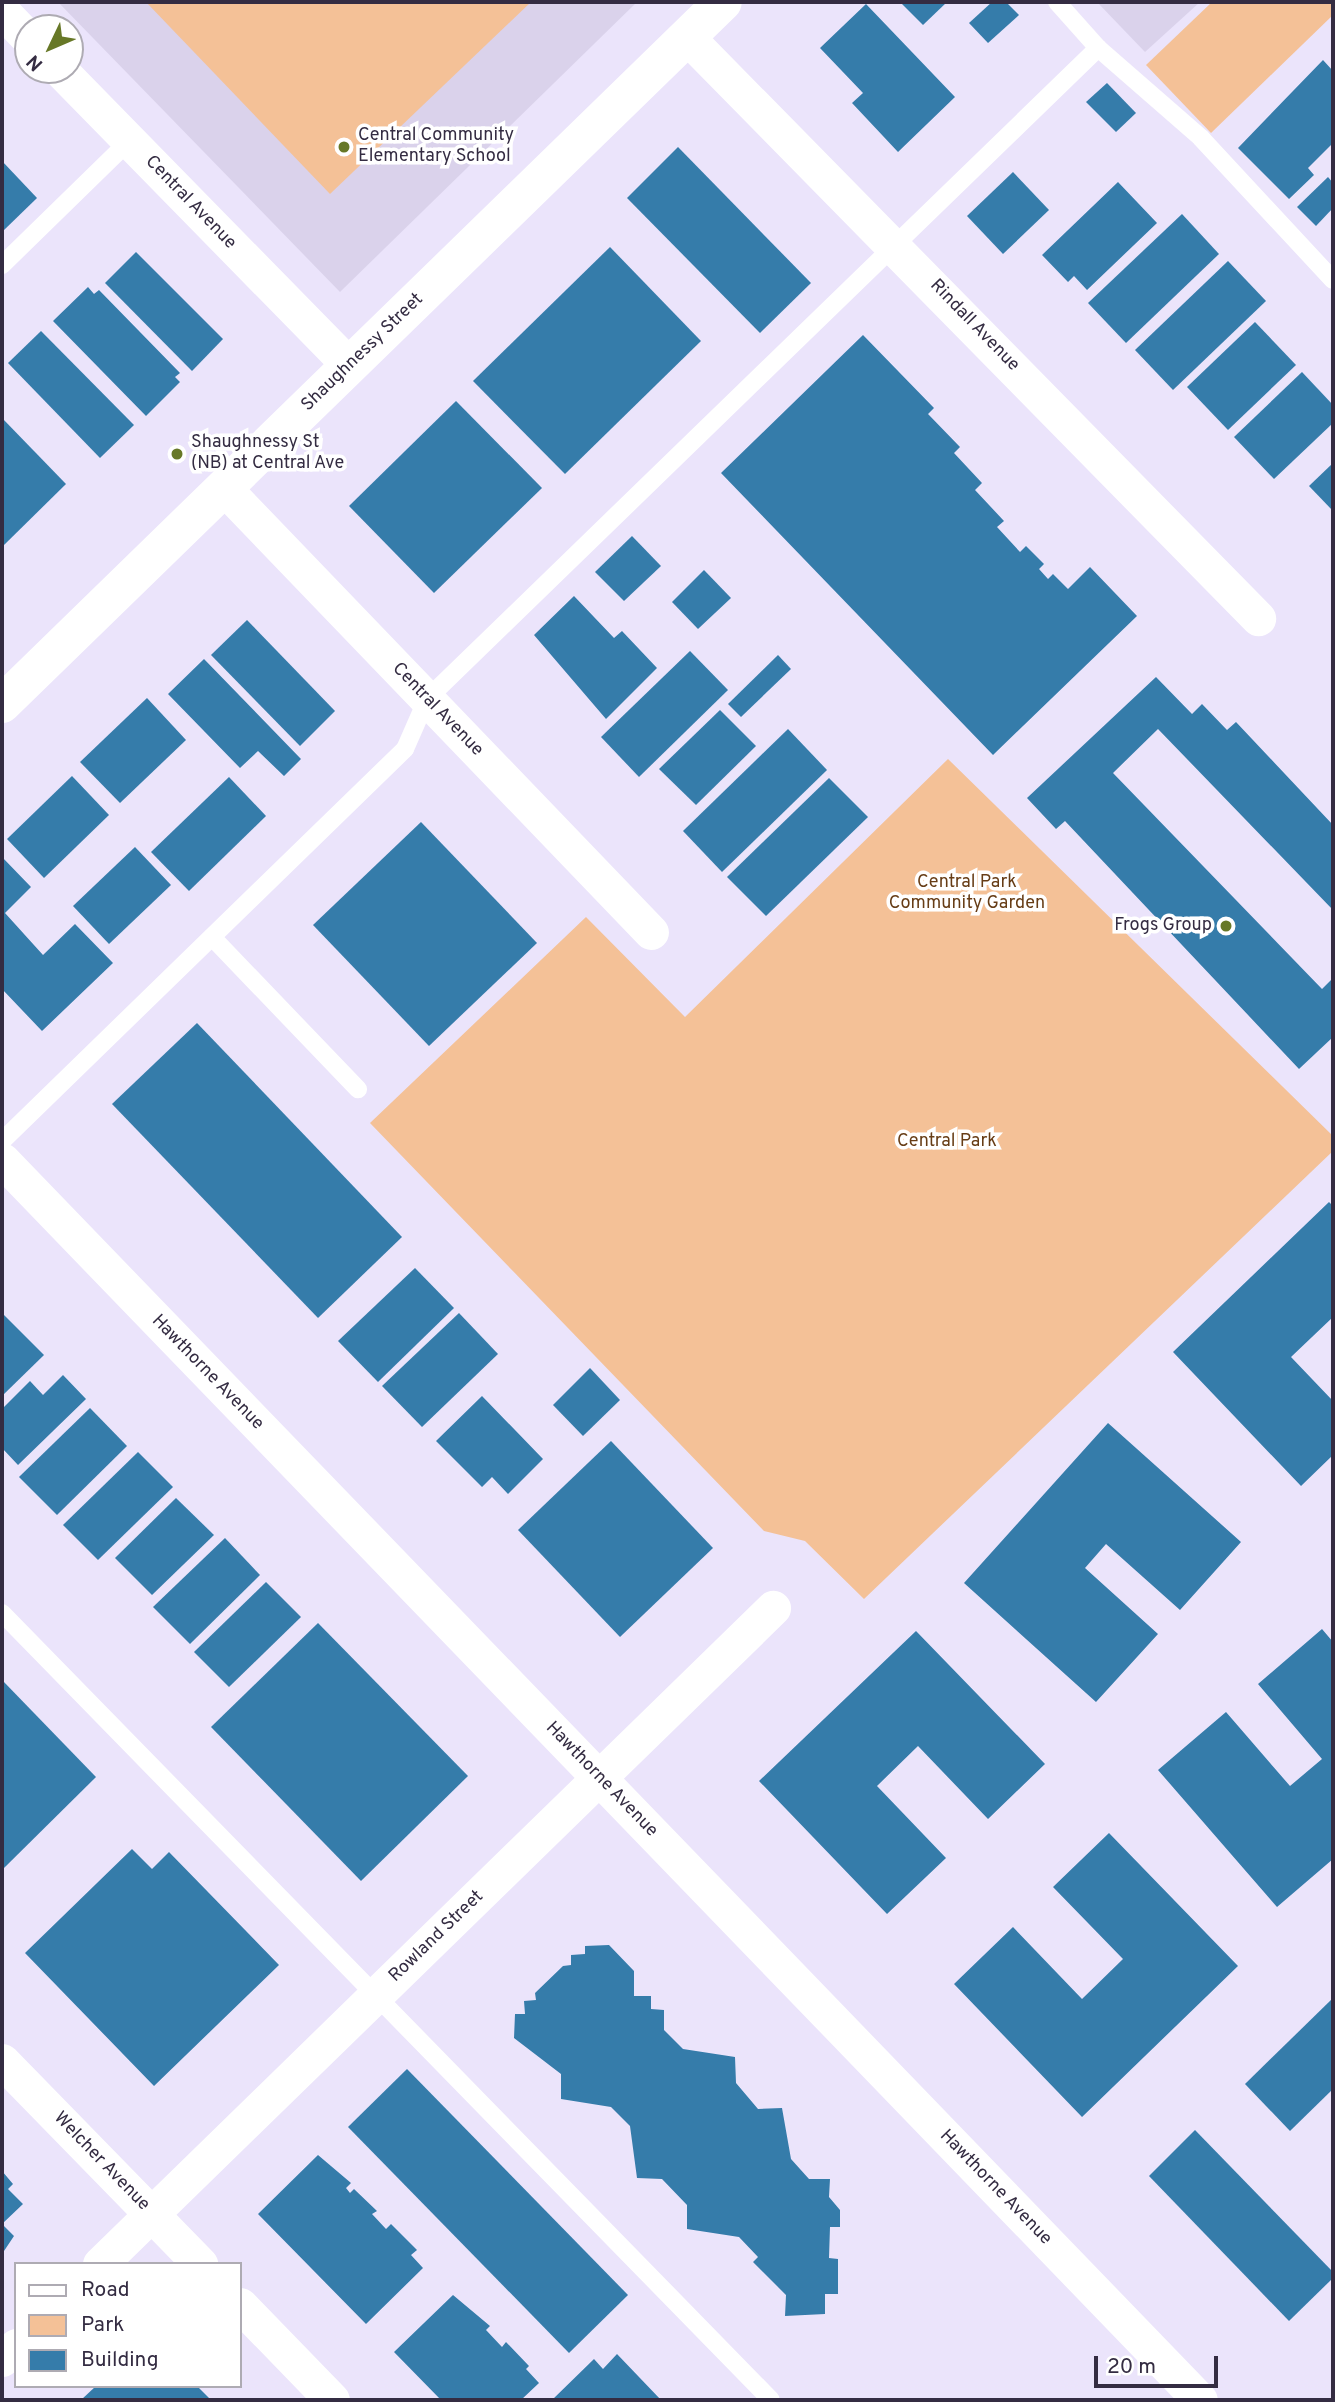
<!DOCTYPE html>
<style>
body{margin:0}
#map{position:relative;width:1335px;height:2402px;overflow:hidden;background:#ebe4fb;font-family:Overpass,sans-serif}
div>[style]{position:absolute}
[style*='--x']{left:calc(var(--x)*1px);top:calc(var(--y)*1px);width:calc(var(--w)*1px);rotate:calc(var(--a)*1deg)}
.built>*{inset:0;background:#dad2eb}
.green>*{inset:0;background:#f4c197}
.building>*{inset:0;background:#357caa}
.lane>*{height:18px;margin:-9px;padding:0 9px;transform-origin:9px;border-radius:9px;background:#fff}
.street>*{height:35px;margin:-17.5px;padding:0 17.5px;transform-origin:17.5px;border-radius:17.5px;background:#fff}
.secondary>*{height:38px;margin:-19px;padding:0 19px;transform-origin:19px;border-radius:19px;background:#fff}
.dots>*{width:19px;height:19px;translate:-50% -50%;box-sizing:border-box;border:4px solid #fff;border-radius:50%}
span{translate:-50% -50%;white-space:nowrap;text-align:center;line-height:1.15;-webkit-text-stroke:7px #fff;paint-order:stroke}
.poi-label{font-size:18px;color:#342c42}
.left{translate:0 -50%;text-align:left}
.right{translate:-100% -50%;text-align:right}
.street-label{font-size:18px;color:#342c42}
.park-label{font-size:18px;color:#673d16}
.frame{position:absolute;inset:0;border:4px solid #342c42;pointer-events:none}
.legend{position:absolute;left:14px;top:2262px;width:228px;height:126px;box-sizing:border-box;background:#fff;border:2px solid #aeabb3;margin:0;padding:9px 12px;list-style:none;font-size:21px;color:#342c42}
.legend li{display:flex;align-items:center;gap:14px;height:35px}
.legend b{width:35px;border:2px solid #aeabb3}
.north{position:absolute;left:14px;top:14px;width:70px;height:70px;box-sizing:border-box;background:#fff;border:2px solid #aeabb3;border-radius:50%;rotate:226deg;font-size:19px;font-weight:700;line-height:28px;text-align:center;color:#342c42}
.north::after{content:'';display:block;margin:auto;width:24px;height:32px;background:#677827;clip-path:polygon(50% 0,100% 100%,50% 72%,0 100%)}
.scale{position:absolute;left:1094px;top:2356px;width:124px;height:32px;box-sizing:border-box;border:4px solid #342c42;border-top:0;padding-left:9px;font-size:21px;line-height:24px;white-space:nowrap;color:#342c42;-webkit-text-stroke:5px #fff;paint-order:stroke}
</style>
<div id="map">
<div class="built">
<i style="clip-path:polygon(58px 2px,637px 2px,340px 292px)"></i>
<i style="clip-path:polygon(1097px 2px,1200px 2px,1145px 52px)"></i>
</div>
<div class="green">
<i style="clip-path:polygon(146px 2px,531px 2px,330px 194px)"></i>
<i style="clip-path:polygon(1212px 2px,1333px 2px,1333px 15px,1211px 133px,1146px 65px)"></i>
<i style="clip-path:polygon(948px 759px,1333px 1136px,1333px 1151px,864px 1599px,805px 1541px,764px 1531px,370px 1123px,586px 917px,685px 1017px)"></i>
</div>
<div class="building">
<i style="clip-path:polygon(900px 2px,947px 2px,923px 25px)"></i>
<i style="clip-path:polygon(992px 2px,1006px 2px,1019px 15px,988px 43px,969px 23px)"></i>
<i style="clip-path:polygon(866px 4px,955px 97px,898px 152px,852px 103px,863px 93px,820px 48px)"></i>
<i style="clip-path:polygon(1323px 60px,1333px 71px,1333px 143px,1308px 168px,1314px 175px,1289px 199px,1238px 148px)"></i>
<i style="clip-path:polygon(1107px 83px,1136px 113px,1116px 132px,1086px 102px)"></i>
<i style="clip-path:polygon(678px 147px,811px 283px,760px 333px,627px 198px)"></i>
<i style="clip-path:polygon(2px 161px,37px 198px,2px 232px)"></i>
<i style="clip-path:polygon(1013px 172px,1049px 210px,1003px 254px,967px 216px)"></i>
<i style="clip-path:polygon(1328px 177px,1333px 183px,1333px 208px,1316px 226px,1297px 207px)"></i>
<i style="clip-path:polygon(1118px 182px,1157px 223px,1087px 290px,1074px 276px,1068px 282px,1042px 255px)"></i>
<i style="clip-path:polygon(1182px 214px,1219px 254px,1126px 343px,1088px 303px)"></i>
<i style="clip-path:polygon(610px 247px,701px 341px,565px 474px,473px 381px)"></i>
<i style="clip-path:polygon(136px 252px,223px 339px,192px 371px,105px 283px)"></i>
<i style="clip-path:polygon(1228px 261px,1266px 301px,1173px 390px,1135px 350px)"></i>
<i style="clip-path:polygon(88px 287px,94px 294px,99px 290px,180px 373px,175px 377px,180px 382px,146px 416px,53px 321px)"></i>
<i style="clip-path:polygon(1255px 322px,1296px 365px,1228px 430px,1187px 387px)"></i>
<i style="clip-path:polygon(41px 331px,134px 425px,100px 458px,8px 363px)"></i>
<i style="clip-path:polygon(863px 335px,934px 408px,928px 414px,960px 447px,954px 453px,982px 483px,975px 490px,1004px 521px,997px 527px,1020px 552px,1026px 546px,1044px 564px,1039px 569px,1048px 579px,1053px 574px,1068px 589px,1090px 567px,1137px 616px,993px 755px,721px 473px)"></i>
<i style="clip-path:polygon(1302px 372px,1333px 405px,1333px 423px,1274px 479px,1234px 437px)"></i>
<i style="clip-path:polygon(456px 401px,542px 488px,434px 593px,349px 506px)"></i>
<i style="clip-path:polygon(2px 418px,66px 484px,2px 547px)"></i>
<i style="clip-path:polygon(1333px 463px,1333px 511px,1309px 486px)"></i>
<i style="clip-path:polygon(632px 536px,661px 566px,624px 601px,595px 572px)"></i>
<i style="clip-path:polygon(704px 570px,731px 598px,698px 629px,672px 602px)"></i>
<i style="clip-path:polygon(574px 596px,614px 638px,622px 631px,657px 668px,606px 719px,534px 635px)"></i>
<i style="clip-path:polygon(247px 620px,335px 711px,300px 746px,211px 655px)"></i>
<i style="clip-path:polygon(690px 651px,728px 690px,639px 777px,601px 737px)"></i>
<i style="clip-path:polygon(778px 655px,791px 669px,741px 717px,728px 704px)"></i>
<i style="clip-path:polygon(204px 659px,301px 759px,284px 776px,258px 751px,240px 768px,168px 694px)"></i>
<i style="clip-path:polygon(1156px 677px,1192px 714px,1202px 704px,1227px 730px,1236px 722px,1333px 825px,1333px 910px,1158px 729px,1113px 773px,1322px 989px,1333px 978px,1333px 1037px,1299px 1069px,1065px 821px,1056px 829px,1027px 798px)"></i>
<i style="clip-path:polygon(147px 698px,186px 740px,120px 803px,80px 762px)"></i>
<i style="clip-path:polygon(720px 710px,756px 746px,696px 805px,659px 769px)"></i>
<i style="clip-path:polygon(788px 729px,827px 770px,722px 872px,683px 831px)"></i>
<i style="clip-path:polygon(72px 776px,109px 815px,44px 878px,7px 839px)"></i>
<i style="clip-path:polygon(229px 777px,266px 816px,189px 891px,151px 852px)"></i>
<i style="clip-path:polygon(829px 778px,868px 817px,766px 916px,727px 877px)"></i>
<i style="clip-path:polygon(421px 822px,537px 943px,429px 1046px,313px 925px)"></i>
<i style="clip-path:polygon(135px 847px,171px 885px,109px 944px,73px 906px)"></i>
<i style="clip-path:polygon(2px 857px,31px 887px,5px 913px,43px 955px,75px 924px,113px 963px,42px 1031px,2px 989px)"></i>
<i style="clip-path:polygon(197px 1023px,402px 1237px,318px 1318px,112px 1104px)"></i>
<i style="clip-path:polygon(1329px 1202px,1333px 1206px,1333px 1317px,1291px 1357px,1333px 1401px,1333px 1455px,1301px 1486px,1173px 1352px)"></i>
<i style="clip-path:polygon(415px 1268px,454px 1308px,378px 1382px,338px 1341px)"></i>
<i style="clip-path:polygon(459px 1313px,498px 1354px,422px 1427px,382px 1386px)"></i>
<i style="clip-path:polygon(4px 1315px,44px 1355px,2px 1396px,2px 1316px)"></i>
<i style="clip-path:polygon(590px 1368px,620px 1400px,583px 1436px,553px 1405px)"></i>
<i style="clip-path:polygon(63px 1375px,86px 1399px,18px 1465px,2px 1448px,2px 1409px,30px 1381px,43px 1395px)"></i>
<i style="clip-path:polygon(482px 1396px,543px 1459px,508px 1494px,492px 1477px,482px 1487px,436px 1441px)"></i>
<i style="clip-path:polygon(90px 1408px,127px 1446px,57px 1515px,19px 1477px)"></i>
<i style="clip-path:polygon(1108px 1423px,1241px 1542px,1180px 1610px,1106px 1544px,1085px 1568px,1158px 1634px,1096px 1702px,964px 1583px)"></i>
<i style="clip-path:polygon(611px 1441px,713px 1548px,620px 1637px,518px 1530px)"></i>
<i style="clip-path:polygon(138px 1452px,173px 1487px,98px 1560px,63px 1525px)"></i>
<i style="clip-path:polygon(176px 1498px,214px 1535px,152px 1595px,115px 1558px)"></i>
<i style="clip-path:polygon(225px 1538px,260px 1575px,190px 1644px,153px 1607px)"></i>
<i style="clip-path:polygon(266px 1582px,301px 1617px,229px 1687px,194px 1652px)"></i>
<i style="clip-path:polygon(318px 1623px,468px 1776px,361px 1881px,211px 1727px)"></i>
<i style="clip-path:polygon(1322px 1629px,1333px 1642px,1333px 1859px,1277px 1907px,1158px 1770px,1226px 1712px,1290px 1786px,1322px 1759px,1258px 1684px)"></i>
<i style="clip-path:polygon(916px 1631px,1045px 1764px,988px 1819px,918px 1746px,877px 1786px,946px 1858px,887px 1914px,759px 1781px)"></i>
<i style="clip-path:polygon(2px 1680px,96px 1777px,2px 1870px)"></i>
<i style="clip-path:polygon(1109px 1833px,1238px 1966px,1082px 2117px,954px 1984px,1013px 1927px,1082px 1999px,1123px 1959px,1053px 1887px)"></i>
<i style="clip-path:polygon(132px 1849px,152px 1869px,169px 1852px,279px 1965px,154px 2086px,25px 1953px)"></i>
<i style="clip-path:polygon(609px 1945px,634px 1971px,634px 1996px,651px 1996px,651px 2009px,664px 2010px,664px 2030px,683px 2049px,735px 2057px,736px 2083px,758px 2109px,782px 2108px,791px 2159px,809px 2179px,830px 2179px,829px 2197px,840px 2210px,840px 2227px,830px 2227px,829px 2258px,838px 2259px,838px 2294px,825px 2294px,825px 2314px,785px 2316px,786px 2295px,753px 2262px,758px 2257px,739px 2237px,687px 2229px,687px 2205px,662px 2179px,637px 2178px,630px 2126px,611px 2107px,561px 2099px,561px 2074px,514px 2038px,515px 2014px,525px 2014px,524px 2001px,536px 2000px,535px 1993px,563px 1966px,571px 1965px,571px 1955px,585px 1954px,585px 1946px)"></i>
<i style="clip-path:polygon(1333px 1998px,1333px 2089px,1290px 2131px,1245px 2084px)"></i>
<i style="clip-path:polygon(407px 2069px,628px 2295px,569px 2353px,348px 2127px)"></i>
<i style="clip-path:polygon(1195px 2130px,1333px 2272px,1333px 2278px,1289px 2321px,1149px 2176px)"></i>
<i style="clip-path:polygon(318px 2155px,351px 2183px,346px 2188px,350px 2193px,354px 2189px,377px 2211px,372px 2214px,386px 2229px,391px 2224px,417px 2250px,411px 2255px,423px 2268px,366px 2324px,258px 2214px)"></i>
<i style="clip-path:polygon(2px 2171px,13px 2184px,8px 2189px,23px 2204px,2px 2224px,14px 2236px,2px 2254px)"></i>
<i style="clip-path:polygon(453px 2295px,490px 2326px,486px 2330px,502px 2347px,506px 2342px,529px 2366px,526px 2369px,539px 2383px,521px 2400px,441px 2400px,394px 2352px)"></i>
<i style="clip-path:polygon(617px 2354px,661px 2400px,552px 2400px,594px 2359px,603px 2369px)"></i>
<i style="clip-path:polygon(96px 2386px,197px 2386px,211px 2400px,81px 2400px)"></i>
</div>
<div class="lane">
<i style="--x:1057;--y:2;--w:62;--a:48.3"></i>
<i style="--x:1098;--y:48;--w:137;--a:41.1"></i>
<i style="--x:1201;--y:138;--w:194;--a:47.1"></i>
<i style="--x:2;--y:265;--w:177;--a:-44.3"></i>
<i style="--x:212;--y:937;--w:211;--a:46.2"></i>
<i style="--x:2;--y:1141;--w:562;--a:-44.21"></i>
<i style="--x:405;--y:749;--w:55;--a:-66.3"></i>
<i style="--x:427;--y:699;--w:935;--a:-44.13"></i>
<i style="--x:2;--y:1613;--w:1100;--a:45.66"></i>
</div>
<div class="street">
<i style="--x:2;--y:11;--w:37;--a:46"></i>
<i style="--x:687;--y:37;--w:815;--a:45.5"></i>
<i style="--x:60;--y:70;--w:414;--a:45.6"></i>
<i style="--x:224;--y:488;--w:616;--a:46.12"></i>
<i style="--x:2;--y:1160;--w:1724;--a:45.99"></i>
<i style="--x:2;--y:2061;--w:284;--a:45.7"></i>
<i style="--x:100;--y:2264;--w:940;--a:-44.27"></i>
<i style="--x:240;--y:2305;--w:132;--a:45.9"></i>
<i style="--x:2;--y:2359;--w:19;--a:-43"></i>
</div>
<div class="secondary">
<i style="--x:2;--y:704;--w:1006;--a:-44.24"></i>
</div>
<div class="dots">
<i style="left:344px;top:147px;background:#677827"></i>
<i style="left:177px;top:454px;background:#677827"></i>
<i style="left:1226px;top:926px;background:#677827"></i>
</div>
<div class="poi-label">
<span class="left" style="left:358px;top:147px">Central Community<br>Elementary School</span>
<span class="left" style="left:191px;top:454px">Shaughnessy St<br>(NB) at Central Ave</span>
<span class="right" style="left:1212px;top:926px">Frogs Group</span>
</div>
<div class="street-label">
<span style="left:190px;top:203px;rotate:46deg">Central Avenue</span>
<span style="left:974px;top:326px;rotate:46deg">Rindall Avenue</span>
<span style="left:363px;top:353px;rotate:-44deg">Shaughnessy Street</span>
<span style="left:437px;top:710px;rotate:46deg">Central Avenue</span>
<span style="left:207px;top:1373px;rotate:46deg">Hawthorne Avenue</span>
<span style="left:601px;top:1780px;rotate:46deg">Hawthorne Avenue</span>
<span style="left:437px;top:1937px;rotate:-44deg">Rowland Street</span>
<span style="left:101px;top:2162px;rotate:46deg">Welcher Avenue</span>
<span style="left:995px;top:2188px;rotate:46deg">Hawthorne Avenue</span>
</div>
<div class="park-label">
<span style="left:967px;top:894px">Central Park<br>Community Garden</span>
<span style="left:947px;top:1142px">Central Park</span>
</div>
<div class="frame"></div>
<ul class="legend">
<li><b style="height:9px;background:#fff"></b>Road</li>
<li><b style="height:19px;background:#f4c197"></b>Park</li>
<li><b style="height:19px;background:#357caa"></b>Building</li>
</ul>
<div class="north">N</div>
<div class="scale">20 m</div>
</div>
